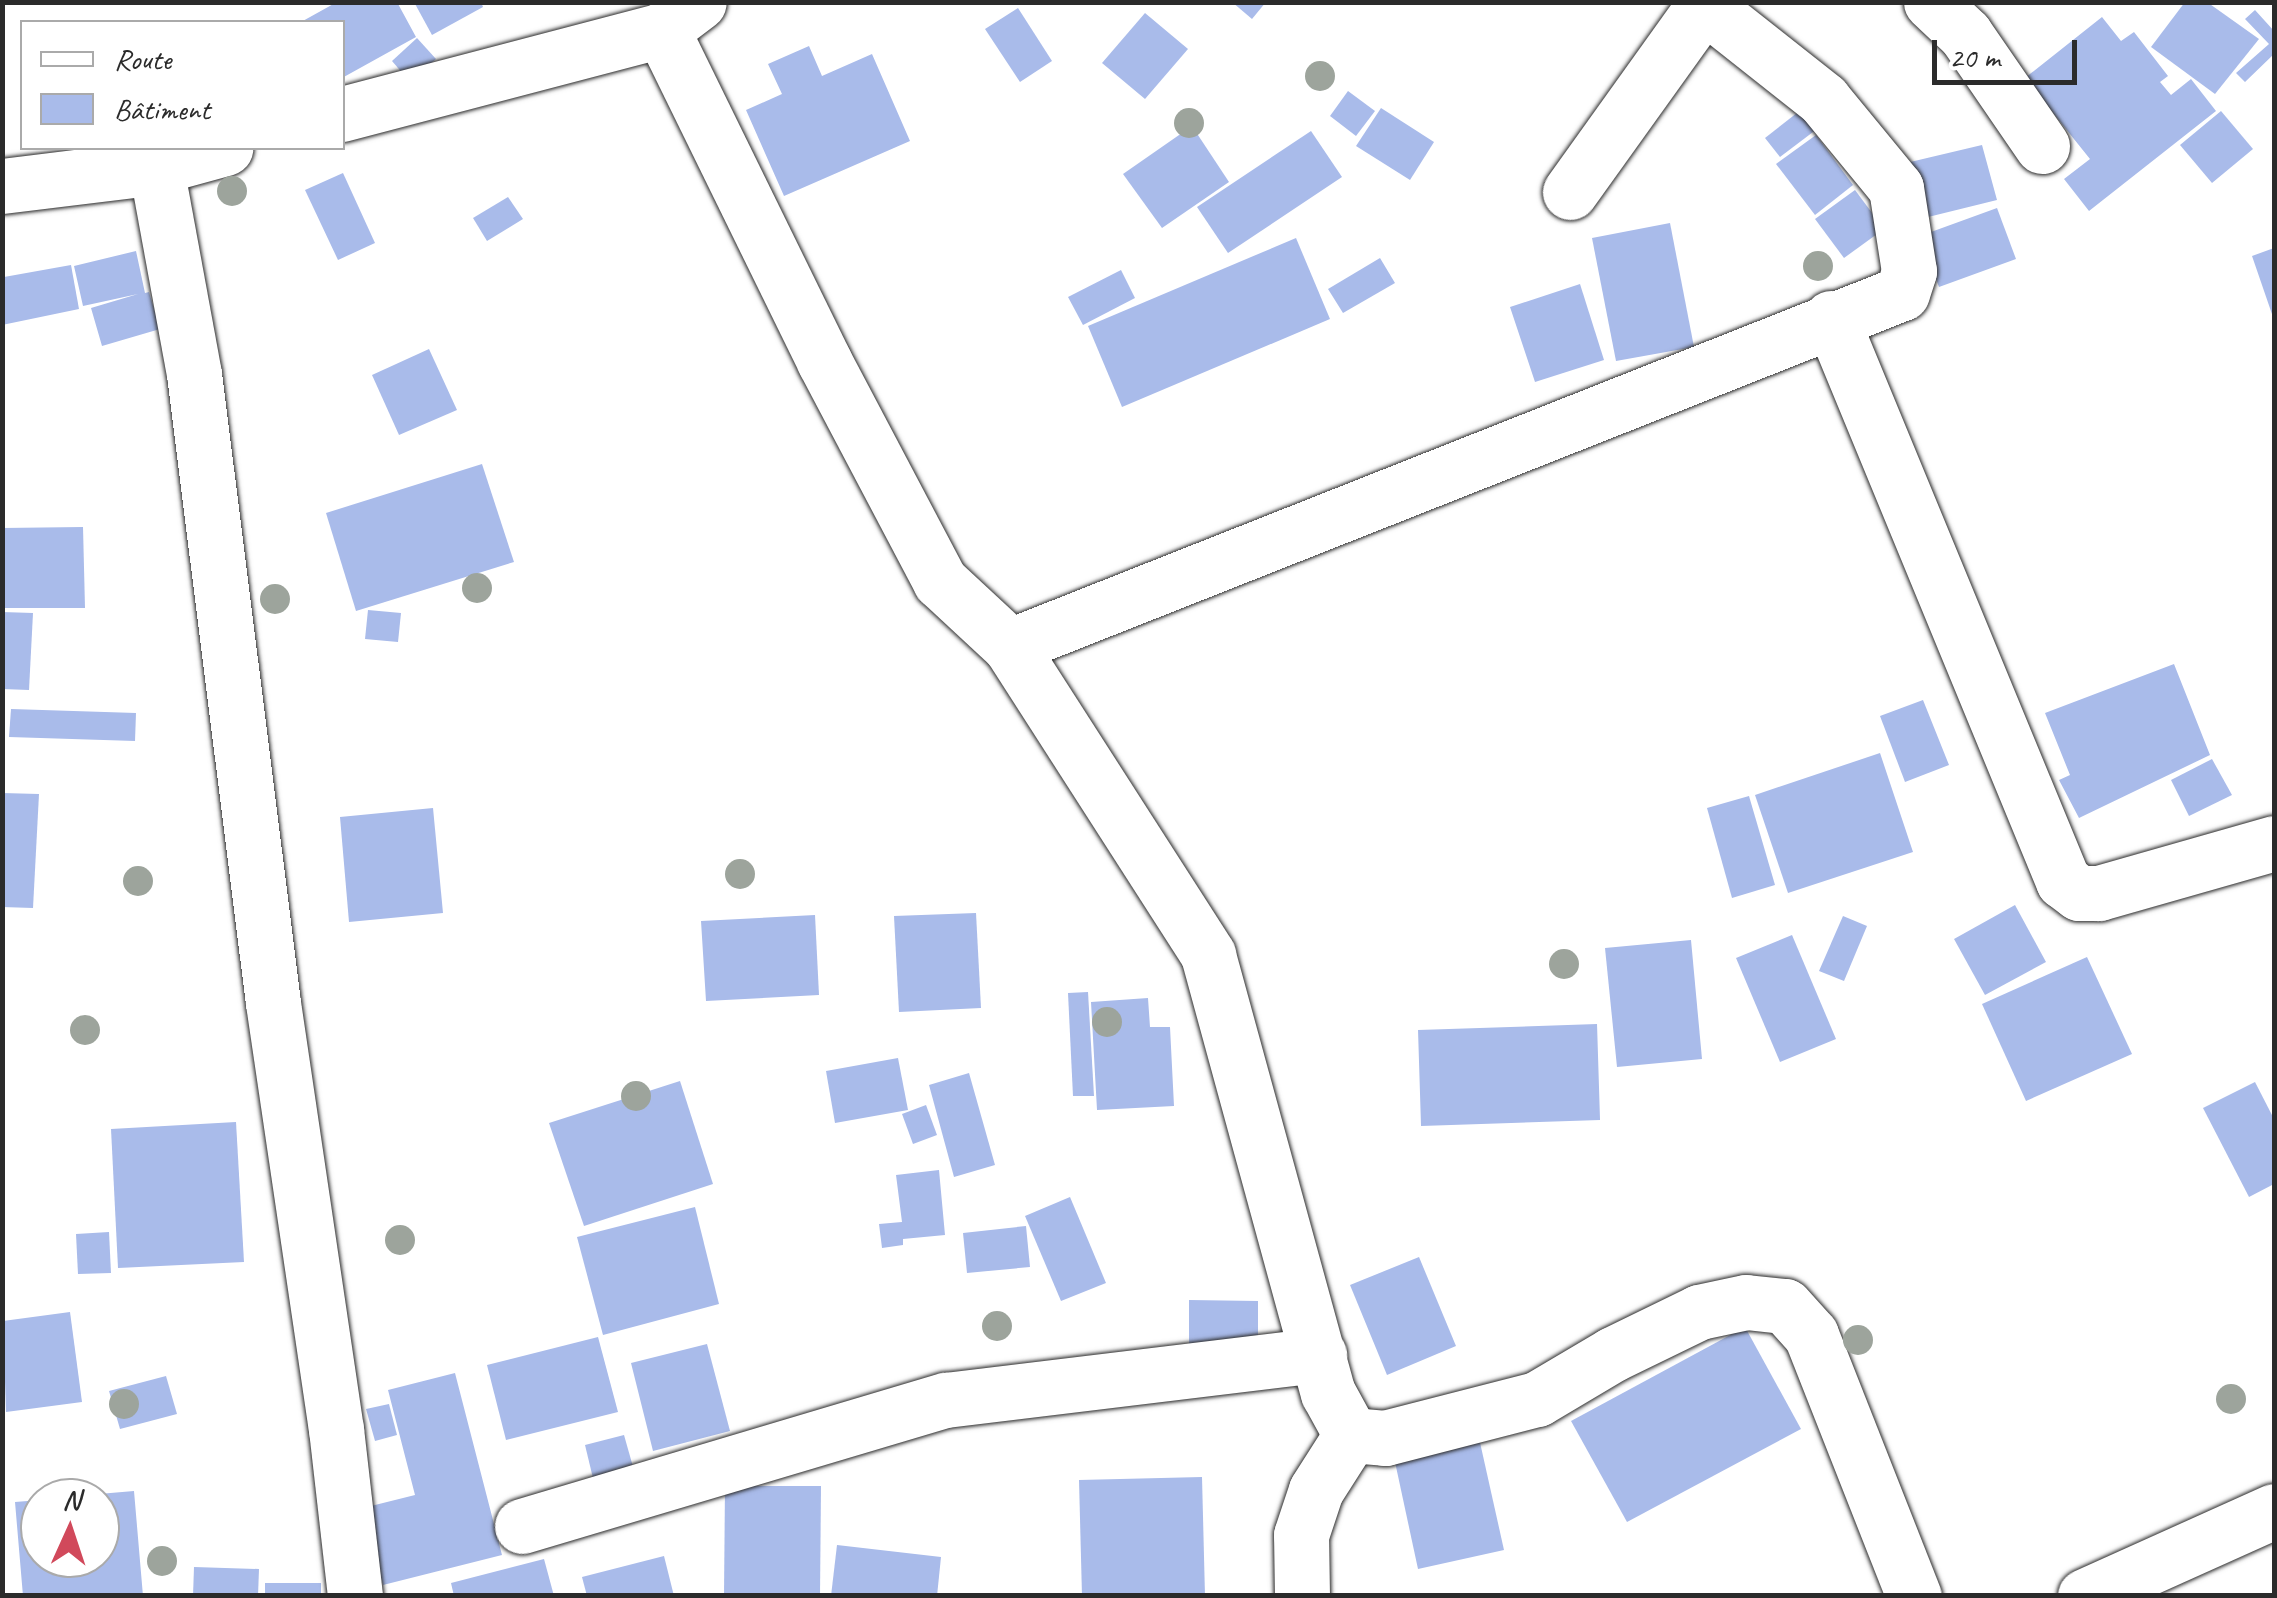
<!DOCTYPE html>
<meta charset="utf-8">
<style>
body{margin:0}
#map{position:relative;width:2277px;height:1598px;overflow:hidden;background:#fff;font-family:Caveat,sans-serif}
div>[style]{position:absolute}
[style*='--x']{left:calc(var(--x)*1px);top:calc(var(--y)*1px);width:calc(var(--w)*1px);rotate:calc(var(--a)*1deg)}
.building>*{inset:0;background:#a9bbea}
.roads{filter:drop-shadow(0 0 2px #2b2b2b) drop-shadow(0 0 2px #2b2b2b)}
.minor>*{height:55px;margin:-27.5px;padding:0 27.5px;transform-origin:27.5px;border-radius:27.5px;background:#fff}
.trees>*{width:30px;height:30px;margin:-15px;border-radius:50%;background:#9da49c}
span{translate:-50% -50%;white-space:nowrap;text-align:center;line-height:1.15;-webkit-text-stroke:9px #fff;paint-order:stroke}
.frame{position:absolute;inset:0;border:5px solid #2b2b2b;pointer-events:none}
.legend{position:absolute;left:20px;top:20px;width:325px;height:130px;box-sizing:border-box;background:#fff;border:2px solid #aaa;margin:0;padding:12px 18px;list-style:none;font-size:30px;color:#2b2b2b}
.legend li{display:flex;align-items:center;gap:20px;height:50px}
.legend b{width:50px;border:2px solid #aaa}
.north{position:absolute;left:20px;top:1478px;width:100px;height:100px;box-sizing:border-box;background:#fff;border:2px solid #aaa;border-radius:50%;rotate:3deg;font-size:28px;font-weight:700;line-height:40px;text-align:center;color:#2b2b2b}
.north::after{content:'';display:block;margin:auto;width:35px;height:45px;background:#d1495b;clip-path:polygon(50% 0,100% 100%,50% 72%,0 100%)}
.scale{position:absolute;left:1932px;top:40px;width:145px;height:45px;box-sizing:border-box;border:5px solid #2b2b2b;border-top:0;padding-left:12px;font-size:30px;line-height:35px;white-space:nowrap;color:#2b2b2b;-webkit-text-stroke:8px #fff;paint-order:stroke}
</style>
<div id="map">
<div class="building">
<i style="clip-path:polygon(337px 2px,397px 2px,416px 37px,342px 78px,342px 22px,301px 22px)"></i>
<i style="clip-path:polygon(414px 2px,481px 2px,483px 7px,432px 35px)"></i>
<i style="clip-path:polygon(1232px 2px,1266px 2px,1252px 19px)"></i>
<i style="clip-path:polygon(2185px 2px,2207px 2px,2259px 39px,2215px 94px,2151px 47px)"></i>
<i style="clip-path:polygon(1018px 8px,1052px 61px,1020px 82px,985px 29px)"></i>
<i style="clip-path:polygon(2255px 10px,2274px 31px,2274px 54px,2245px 82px,2236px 73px,2269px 44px,2245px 19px)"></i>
<i style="clip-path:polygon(1145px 13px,1188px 49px,1145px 99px,1102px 63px)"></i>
<i style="clip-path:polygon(2102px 17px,2121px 41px,2134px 32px,2168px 76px,2160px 82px,2171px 95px,2191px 79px,2216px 111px,2089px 211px,2064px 179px,2090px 159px,2025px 78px)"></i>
<i style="clip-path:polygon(417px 38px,436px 59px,410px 82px,392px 61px)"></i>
<i style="clip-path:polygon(809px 46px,822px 76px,872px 54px,910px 141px,784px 196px,746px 110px,782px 94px,768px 64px)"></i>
<i style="clip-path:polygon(1348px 91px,1375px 111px,1356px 136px,1330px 116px)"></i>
<i style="clip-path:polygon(1381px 108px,1434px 142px,1410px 180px,1356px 146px)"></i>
<i style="clip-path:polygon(1802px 109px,1817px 129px,1780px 157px,1765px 138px)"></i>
<i style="clip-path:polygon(2221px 111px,2253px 149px,2212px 183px,2180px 145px)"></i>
<i style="clip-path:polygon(1192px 126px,1229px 182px,1162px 228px,1123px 174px)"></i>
<i style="clip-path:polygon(1311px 131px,1342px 177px,1228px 253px,1197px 207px)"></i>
<i style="clip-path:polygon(1816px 135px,1853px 185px,1815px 215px,1776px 164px)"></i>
<i style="clip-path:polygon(1982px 145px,1997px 200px,1920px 219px,1906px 163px)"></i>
<i style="clip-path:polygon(343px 173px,375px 243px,338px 260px,305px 190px)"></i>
<i style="clip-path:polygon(1855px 190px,1884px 229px,1844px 258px,1815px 219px)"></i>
<i style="clip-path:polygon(508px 197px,523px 219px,487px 241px,473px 218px)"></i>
<i style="clip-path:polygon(1997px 208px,2016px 259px,1939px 287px,1920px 236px)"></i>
<i style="clip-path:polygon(1670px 223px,1694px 347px,1616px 361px,1592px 238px)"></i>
<i style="clip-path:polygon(1296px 238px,1330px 319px,1122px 407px,1088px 326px)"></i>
<i style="clip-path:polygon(2274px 248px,2274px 320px,2252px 256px)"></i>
<i style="clip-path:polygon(136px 251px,145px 293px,149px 292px,160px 329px,102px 346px,91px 308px,138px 294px,83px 306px,74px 266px)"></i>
<i style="clip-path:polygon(1380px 258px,1395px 283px,1343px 313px,1328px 289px)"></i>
<i style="clip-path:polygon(71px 265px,79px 309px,2px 325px,4px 277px)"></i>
<i style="clip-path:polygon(1121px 270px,1135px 298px,1083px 325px,1068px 297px)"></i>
<i style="clip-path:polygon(1580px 284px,1604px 360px,1535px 382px,1510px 307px)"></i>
<i style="clip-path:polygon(429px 349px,457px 410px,399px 435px,372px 375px)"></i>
<i style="clip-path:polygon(482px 464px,514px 562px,356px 611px,326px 513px)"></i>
<i style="clip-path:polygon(83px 527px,85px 608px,2px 608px,2px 528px)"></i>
<i style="clip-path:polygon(368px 610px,401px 613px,398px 642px,365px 639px)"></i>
<i style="clip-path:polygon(2px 612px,33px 613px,29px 690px,2px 689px)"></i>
<i style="clip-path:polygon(2174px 664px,2210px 755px,2079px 818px,2059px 780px,2070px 775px,2045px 713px)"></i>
<i style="clip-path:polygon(1923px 700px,1949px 765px,1905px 782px,1880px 716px)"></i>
<i style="clip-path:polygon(11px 709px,136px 713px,135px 741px,9px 737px)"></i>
<i style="clip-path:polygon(1880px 753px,1913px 852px,1788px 893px,1755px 795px)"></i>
<i style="clip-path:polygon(2212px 759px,2232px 795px,2189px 816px,2171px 780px)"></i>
<i style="clip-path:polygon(2px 793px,39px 794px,33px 908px,2px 907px)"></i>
<i style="clip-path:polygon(1749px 796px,1775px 885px,1732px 898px,1707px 808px)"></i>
<i style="clip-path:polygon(433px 808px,443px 913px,349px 922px,340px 817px)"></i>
<i style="clip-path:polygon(2015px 905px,2046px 962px,1985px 995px,1954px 939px)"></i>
<i style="clip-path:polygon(976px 913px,981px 1008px,899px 1012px,894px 916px)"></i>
<i style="clip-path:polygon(815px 915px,819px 995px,706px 1001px,701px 921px)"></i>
<i style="clip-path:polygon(1843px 916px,1867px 926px,1844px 981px,1819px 971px)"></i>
<i style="clip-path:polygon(1792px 935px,1836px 1039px,1780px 1062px,1736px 958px)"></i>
<i style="clip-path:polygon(1691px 940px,1702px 1059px,1617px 1067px,1605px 948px)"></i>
<i style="clip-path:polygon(2087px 957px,2132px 1054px,2026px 1101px,1982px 1004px)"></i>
<i style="clip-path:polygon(1088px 992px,1094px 1096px,1073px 1096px,1068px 993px)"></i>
<i style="clip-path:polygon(1148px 998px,1150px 1027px,1170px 1027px,1174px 1106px,1097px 1110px,1091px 1002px)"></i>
<i style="clip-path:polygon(1597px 1024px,1600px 1120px,1421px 1126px,1418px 1030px)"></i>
<i style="clip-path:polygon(898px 1058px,908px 1110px,835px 1123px,826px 1071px)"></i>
<i style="clip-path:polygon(969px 1073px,995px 1165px,954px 1177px,929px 1085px)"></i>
<i style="clip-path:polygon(680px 1081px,713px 1184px,584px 1226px,549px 1123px)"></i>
<i style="clip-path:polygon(2255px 1082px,2274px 1119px,2274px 1184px,2249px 1197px,2203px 1108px)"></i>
<i style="clip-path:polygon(926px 1105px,937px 1135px,913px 1144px,902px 1114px)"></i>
<i style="clip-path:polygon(236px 1122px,244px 1262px,118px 1268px,111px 1129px)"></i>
<i style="clip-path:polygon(939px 1170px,945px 1235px,903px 1239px,903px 1245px,882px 1248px,879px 1224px,902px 1222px,896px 1175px)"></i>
<i style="clip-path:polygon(1070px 1197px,1106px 1283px,1061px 1301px,1025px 1216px)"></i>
<i style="clip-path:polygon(695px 1207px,719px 1304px,603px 1335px,577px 1237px)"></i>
<i style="clip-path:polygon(1026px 1226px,1030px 1267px,967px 1273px,963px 1233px)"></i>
<i style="clip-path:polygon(109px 1232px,111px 1273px,78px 1274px,76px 1234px)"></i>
<i style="clip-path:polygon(1419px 1257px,1456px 1346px,1387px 1375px,1350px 1285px)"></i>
<i style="clip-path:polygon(1189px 1300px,1258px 1301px,1258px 1348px,1189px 1348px)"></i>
<i style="clip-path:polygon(70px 1312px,82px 1402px,6px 1412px,3px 1321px)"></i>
<i style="clip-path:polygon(1745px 1327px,1801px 1429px,1627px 1522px,1571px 1421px)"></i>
<i style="clip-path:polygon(598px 1337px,618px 1412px,506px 1440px,487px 1365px)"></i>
<i style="clip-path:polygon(707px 1344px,730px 1431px,653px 1451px,631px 1363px)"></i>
<i style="clip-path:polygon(455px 1373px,502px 1555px,383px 1585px,363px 1508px,415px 1495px,388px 1390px)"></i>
<i style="clip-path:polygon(166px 1376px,177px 1414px,120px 1429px,109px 1391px)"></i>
<i style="clip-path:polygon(389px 1404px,397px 1435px,375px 1441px,366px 1409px)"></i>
<i style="clip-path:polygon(1477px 1429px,1504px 1550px,1418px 1569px,1392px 1448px)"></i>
<i style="clip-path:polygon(624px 1435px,639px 1488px,598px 1499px,585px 1445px)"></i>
<i style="clip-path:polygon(1202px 1477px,1205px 1596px,1082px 1596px,1079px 1480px)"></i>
<i style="clip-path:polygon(725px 1486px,821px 1486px,820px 1596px,724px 1596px)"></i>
<i style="clip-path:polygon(134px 1491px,143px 1596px,23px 1596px,15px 1502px,40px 1500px,40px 1558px,100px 1558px,100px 1498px,87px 1495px)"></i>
<i style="clip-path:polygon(837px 1545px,941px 1557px,937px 1596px,831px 1596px)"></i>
<i style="clip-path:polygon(664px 1556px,674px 1596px,587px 1596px,582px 1577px)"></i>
<i style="clip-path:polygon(544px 1559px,554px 1596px,454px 1596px,451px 1583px)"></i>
<i style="clip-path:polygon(194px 1567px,259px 1569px,258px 1596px,193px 1596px)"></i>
<i style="clip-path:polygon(265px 1583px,321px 1583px,321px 1596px,265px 1596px)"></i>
</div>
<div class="roads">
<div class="minor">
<i style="--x:1931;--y:2;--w:47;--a:43.3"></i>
<i style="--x:1965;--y:34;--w:136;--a:55.5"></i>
<i style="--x:662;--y:30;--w:369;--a:63.9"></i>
<i style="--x:824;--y:361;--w:249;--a:62.2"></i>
<i style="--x:940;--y:581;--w:96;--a:42.9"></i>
<i style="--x:1010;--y:646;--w:367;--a:57.3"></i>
<i style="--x:1208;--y:955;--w:454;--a:74.7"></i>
<i style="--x:1328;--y:1393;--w:48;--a:61.3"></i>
<i style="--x:1351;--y:1435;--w:34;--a:5"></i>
<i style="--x:1385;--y:1438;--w:157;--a:-14.4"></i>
<i style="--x:1537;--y:1399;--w:88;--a:-30.6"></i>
<i style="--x:1613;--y:1354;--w:96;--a:-26"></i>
<i style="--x:1699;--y:1312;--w:48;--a:-12"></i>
<i style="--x:1746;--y:1302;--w:39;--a:6"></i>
<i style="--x:1785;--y:1306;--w:39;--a:48"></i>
<i style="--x:1811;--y:1335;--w:281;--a:68.5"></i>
<i style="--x:342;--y:114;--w:331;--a:-14.7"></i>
<i style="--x:662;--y:30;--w:46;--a:-37.1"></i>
<i style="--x:156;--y:167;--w:210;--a:79.6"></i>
<i style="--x:194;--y:374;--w:634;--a:82.84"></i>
<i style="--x:273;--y:1003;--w:431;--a:81.6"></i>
<i style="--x:336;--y:1429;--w:168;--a:83.5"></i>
<i style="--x:2;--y:186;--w:155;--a:-7"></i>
<i style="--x:156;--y:167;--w:72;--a:-15.4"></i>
<i style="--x:1570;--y:192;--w:234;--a:-54.4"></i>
<i style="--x:1831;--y:318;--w:609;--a:67.6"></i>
<i style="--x:2063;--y:881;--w:20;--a:37"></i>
<i style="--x:2079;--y:893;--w:20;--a:0"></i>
<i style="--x:2099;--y:893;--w:182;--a:-15.9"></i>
<i style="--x:1010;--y:646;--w:959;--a:-21.59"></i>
<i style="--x:1902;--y:293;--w:23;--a:-72"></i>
<i style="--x:1909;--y:271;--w:84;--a:-98.9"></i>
<i style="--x:1896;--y:188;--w:115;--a:-129.4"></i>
<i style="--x:1823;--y:99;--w:152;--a:-141.7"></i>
<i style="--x:522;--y:1526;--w:442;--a:-16.6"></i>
<i style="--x:946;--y:1400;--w:376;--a:-6.9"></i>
<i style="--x:1302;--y:1596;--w:61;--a:-90.9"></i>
<i style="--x:1301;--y:1535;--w:47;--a:-71.6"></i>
<i style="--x:1316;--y:1490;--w:65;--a:-57.5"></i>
<i style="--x:2085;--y:1596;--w:207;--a:-24.2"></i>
</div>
</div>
<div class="trees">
<i style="left:1320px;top:76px"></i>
<i style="left:1189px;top:123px"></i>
<i style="left:232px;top:191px"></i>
<i style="left:1818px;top:266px"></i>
<i style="left:477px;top:588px"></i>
<i style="left:275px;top:599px"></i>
<i style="left:740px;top:874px"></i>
<i style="left:138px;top:881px"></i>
<i style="left:1564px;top:964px"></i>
<i style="left:1107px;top:1022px"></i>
<i style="left:85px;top:1030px"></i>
<i style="left:636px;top:1096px"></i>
<i style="left:400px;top:1240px"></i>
<i style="left:997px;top:1326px"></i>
<i style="left:1858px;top:1340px"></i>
<i style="left:2231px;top:1399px"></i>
<i style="left:124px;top:1404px"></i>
<i style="left:162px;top:1561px"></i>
</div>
<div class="frame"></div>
<ul class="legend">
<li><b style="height:12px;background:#fff"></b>Route</li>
<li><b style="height:28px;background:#a9bbea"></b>Bâtiment</li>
</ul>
<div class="north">N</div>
<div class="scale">20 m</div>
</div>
